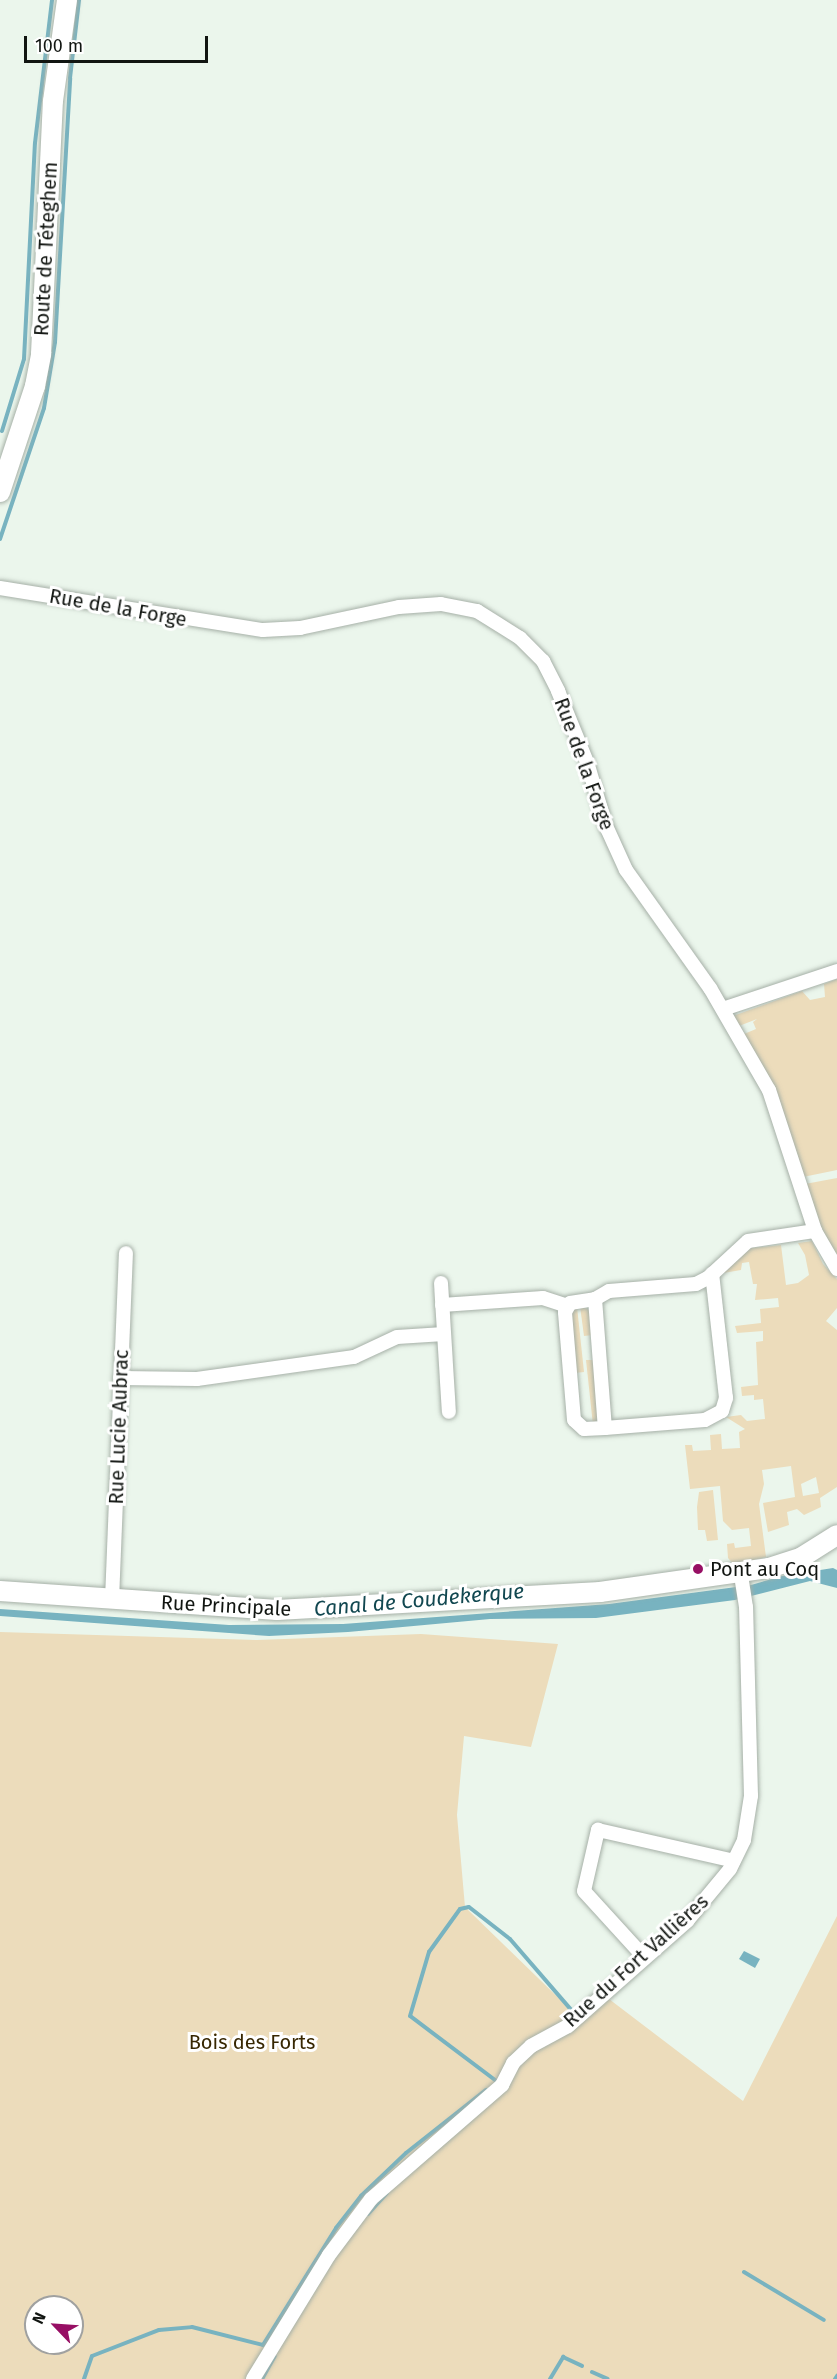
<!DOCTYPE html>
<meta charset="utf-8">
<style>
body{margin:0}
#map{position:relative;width:837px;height:2379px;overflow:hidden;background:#ebf6ec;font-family:"Fira Sans",sans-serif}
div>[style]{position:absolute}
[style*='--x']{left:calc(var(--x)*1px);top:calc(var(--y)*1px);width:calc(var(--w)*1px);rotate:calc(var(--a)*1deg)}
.green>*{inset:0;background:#ecdcbb}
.water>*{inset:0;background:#78b3c0}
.stream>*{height:4px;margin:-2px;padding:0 2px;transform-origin:2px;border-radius:2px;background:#78b3c0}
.roads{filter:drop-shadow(0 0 2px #a6b0a7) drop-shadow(0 0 2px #a6b0a7)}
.street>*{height:14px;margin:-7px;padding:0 7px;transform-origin:7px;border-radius:7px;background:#fff}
.secondary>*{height:20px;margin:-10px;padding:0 10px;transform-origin:10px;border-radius:10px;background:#fff}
.dots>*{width:16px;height:16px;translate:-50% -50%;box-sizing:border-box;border:3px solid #fff;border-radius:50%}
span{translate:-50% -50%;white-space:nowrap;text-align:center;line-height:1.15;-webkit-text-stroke:6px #fff;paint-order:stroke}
.street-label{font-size:20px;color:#111511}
.poi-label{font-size:20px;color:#111511}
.left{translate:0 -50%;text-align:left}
.park-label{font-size:20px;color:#372702}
.water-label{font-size:21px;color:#114750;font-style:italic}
.north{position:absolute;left:24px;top:2295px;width:60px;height:60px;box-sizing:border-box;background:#fff;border:2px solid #a0a1a0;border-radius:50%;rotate:295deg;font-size:16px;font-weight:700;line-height:24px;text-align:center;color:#111511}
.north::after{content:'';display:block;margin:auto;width:21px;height:27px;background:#970f64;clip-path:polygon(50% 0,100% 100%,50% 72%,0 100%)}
.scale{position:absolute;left:24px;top:36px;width:184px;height:27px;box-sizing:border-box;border:3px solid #111511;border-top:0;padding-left:8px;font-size:18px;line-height:21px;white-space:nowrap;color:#111511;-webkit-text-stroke:4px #fff;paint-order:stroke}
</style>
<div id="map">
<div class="green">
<i style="clip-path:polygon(837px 979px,837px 1170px,803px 1177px,772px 1084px,744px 1034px,756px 1029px,753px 1022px,757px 1019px,739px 1026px,733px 1016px,802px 991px,810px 1000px,825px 997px,824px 984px)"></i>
<i style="clip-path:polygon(837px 1178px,837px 1254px,836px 1254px,823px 1236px,805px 1184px)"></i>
<i style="clip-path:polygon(evenodd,812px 1241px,823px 1264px,837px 1279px,837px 1308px,826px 1321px,837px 1330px,837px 1487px,820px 1498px,821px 1507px,804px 1515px,797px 1509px,787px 1512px,789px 1525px,768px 1532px,763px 1503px,795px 1497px,791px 1466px,762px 1470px,764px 1484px,759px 1504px,766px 1557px,734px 1565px,728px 1558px,727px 1544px,734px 1543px,735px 1548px,751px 1546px,749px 1528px,732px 1530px,723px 1521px,720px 1486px,690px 1489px,685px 1445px,692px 1445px,693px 1451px,711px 1450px,710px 1435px,721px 1434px,722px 1449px,740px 1448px,739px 1432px,745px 1429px,726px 1417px,741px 1415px,747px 1421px,765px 1419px,763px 1399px,754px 1400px,754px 1395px,742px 1396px,741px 1387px,758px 1385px,756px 1342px,763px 1341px,763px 1331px,737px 1333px,735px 1326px,761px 1323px,760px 1309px,779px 1307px,778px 1298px,755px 1300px,757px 1284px,753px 1284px,749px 1262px,742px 1263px,741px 1270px,723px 1273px,751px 1248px,781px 1245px,786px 1285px,798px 1283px,809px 1275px,805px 1255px,798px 1243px,812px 1241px,816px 1477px,819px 1493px,803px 1496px,801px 1484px,816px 1477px)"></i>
<i style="clip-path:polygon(580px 1306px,589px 1310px,593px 1335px,584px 1336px)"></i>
<i style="clip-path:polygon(577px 1307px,584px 1372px,575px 1373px,571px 1312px)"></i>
<i style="clip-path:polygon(586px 1360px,595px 1360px,598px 1422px,593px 1425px)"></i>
<i style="clip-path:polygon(713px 1490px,718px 1540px,707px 1541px,705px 1530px,698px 1530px,697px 1507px,699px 1492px)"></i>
<i style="clip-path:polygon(evenodd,0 1632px,257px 1640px,421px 1634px,558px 1644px,531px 1747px,464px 1736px,457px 1815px,465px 1907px,575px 2014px,609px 1999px,743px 2101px,837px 1916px,837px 2379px,0 2379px,0 1632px,36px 2307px,72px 2307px,72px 2343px,36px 2343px,36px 2307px)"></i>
</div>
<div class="water">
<i style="clip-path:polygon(833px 1568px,837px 1570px,837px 1588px,810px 1581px,735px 1600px,596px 1618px,490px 1619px,348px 1632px,269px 1636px,0 1616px,0 1609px,229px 1625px,343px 1624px,609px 1604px,751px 1585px,782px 1576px)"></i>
<i style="clip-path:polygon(744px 1951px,760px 1959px,755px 1968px,739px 1959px)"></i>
</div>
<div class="stream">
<i style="--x:2;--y:431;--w:75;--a:-73"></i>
<i style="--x:24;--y:359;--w:216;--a:-87.1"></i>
<i style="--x:35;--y:143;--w:144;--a:-83.2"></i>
<i style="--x:0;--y:539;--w:138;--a:-71.4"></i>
<i style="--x:44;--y:408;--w:67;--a:-80.5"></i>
<i style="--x:55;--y:342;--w:264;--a:-86.7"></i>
<i style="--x:70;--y:78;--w:79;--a:-83.4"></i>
<i style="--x:495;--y:2080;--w:106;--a:-143"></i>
<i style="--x:410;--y:2016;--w:67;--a:-73.5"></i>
<i style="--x:429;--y:1952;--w:53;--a:-54.2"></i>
<i style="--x:460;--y:1909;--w:9;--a:-13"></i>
<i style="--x:469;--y:1907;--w:52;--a:38"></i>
<i style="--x:510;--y:1939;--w:96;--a:49.2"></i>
<i style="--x:368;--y:2214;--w:28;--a:-48"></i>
<i style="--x:744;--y:2272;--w:93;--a:31"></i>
<i style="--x:592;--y:2372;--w:17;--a:24"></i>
<i style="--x:84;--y:2379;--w:24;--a:-71"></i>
<i style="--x:92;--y:2356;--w:72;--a:-21.2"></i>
<i style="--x:159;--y:2330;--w:33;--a:-5"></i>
<i style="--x:192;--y:2327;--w:73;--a:14.2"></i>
<i style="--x:263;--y:2345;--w:138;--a:-58"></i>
<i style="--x:336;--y:2228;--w:41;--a:-52"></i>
<i style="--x:361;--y:2196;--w:62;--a:-43.7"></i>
<i style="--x:406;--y:2153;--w:102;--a:-38.2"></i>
<i style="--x:262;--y:2379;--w:26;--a:-61"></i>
<i style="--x:550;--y:2379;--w:26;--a:-59"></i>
<i style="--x:563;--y:2357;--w:21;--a:25"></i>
<i style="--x:835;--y:2379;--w:4;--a:-56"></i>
</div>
<div class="roads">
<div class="street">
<i style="--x:0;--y:588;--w:266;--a:9.1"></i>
<i style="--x:263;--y:630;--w:37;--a:-3"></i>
<i style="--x:300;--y:628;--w:101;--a:-12"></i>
<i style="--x:399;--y:607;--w:42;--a:-4.1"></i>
<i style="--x:441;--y:604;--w:37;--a:11"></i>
<i style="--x:477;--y:611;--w:51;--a:32.1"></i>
<i style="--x:520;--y:638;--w:33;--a:45"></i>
<i style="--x:543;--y:661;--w:34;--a:63"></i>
<i style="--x:558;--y:691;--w:77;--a:67.8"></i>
<i style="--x:587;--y:762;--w:67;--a:73.5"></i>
<i style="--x:606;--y:826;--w:48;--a:65.6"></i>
<i style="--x:626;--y:870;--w:145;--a:54.6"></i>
<i style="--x:710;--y:988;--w:118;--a:60"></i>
<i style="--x:769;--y:1090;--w:148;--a:71.9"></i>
<i style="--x:815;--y:1231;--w:44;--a:59.9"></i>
<i style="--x:723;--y:1009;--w:120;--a:-18.4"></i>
<i style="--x:441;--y:1283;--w:129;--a:86.5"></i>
<i style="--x:595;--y:1299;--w:129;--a:85.6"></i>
<i style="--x:605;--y:1428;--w:21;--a:177"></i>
<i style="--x:584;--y:1429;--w:13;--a:-138"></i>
<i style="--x:574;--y:1420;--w:108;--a:-94.8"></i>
<i style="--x:565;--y:1312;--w:10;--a:-61"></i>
<i style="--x:570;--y:1303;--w:25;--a:-9"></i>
<i style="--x:595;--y:1299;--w:16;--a:-30"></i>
<i style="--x:609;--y:1291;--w:87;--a:-4.6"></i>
<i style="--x:696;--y:1284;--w:13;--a:-27"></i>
<i style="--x:708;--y:1278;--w:54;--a:-42.8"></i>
<i style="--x:748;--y:1241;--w:68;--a:-8.5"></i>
<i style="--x:442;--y:1305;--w:101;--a:-4"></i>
<i style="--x:543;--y:1298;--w:25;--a:18"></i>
<i style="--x:120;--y:1378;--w:77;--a:0.7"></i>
<i style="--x:197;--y:1379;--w:159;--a:-8"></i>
<i style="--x:354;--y:1357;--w:47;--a:-24.9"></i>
<i style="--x:397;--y:1337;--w:47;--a:-3.7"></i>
<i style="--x:605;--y:1428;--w:100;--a:-4.6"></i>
<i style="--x:705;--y:1420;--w:19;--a:-28"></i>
<i style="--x:722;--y:1411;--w:14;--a:-73"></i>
<i style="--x:726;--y:1398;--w:125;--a:-96.4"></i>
<i style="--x:112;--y:1600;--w:347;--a:-87.7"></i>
<i style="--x:644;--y:1957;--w:89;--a:-132.3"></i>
<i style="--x:584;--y:1891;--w:63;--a:-77.1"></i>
<i style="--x:598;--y:1830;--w:139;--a:12.8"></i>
<i style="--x:253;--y:2379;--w:145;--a:-58.5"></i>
<i style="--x:329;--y:2255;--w:70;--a:-53.1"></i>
<i style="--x:371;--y:2199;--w:174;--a:-41"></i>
<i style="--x:502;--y:2085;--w:25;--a:-63"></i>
<i style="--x:513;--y:2063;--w:25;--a:-43"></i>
<i style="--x:531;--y:2046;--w:42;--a:-28.4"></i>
<i style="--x:568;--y:2026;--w:159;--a:-41.4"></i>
<i style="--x:687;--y:1921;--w:67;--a:-50.4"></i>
<i style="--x:730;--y:1869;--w:32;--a:-64"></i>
<i style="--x:744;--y:1840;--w:45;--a:-81"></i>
<i style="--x:751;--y:1796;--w:189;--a:-91.5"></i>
<i style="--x:746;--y:1607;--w:33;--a:-99"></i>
</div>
<div class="secondary">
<i style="--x:0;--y:492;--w:112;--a:-71.7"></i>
<i style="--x:35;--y:386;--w:33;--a:-79"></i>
<i style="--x:41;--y:354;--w:253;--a:-87.3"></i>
<i style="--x:53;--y:101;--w:102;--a:-82.1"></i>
<i style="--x:0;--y:1591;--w:278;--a:3.9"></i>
<i style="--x:277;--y:1610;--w:324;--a:-3.2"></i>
<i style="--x:600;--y:1592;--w:171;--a:-8.1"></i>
<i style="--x:769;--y:1568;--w:35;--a:-18"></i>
<i style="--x:802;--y:1557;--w:41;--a:-32.2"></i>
</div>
</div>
<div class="dots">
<i style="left:698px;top:1569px;background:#970f64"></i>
</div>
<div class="street-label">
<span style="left:46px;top:249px;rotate:-87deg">Route de Téteghem</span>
<span style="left:118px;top:608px;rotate:10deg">Rue de la Forge</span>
<span style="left:584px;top:764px;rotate:70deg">Rue de la Forge</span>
<span style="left:119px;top:1427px;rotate:-88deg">Rue Lucie Aubrac</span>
<span style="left:226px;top:1606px;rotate:3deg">Rue Principale</span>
<span style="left:636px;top:1961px;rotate:-42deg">Rue du Fort Vallières</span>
</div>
<div class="poi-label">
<span class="left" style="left:710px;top:1569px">Pont au Coq</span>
</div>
<div class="park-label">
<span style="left:252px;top:2042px">Bois des Forts</span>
</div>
<div class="water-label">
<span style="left:419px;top:1600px;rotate:-5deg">Canal de Coudekerque</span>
</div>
<div class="north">N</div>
<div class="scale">100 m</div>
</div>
